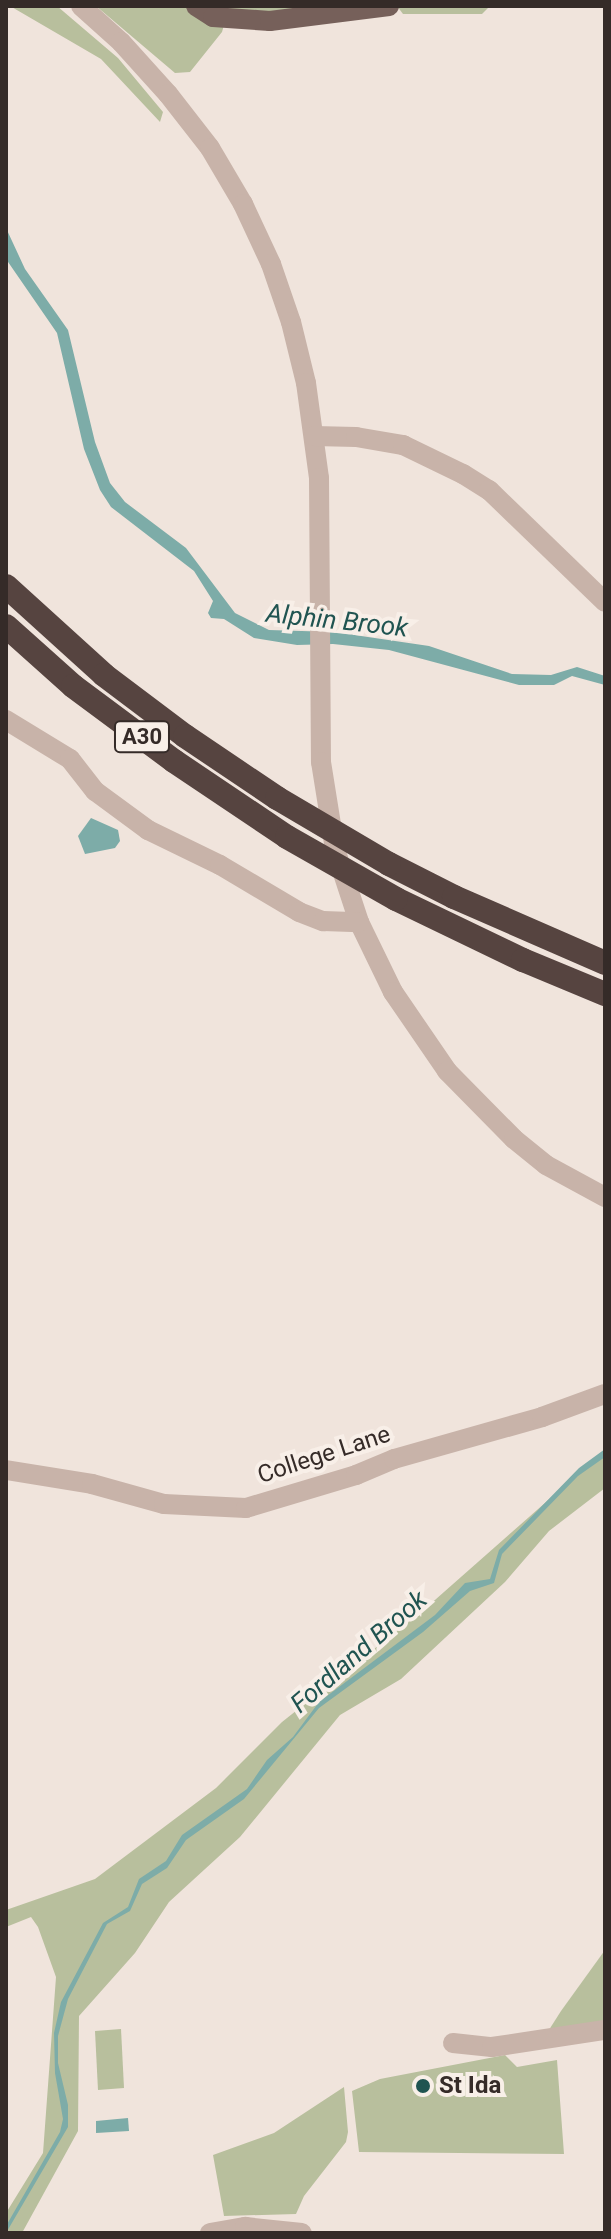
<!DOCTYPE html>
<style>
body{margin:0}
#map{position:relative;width:611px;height:2239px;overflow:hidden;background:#f0e4dc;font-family:Roboto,sans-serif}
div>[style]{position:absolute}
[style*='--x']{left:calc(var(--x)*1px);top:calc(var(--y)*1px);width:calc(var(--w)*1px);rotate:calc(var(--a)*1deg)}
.green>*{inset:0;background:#b8bf9d}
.water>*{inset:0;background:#7daca8}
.minor>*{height:20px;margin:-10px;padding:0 10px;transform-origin:10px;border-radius:10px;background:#c8b3a9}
.major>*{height:20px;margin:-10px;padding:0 10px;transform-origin:10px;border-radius:10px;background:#76605a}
.highway>*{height:24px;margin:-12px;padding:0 12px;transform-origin:12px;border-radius:12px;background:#564440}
.highway-bridge>*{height:24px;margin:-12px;padding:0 12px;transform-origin:12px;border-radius:12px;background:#564440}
.dots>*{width:22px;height:22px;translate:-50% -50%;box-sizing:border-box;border:4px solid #f8efe8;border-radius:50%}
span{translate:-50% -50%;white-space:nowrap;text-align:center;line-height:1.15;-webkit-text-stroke:8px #f8efe8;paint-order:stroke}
.shield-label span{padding:2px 6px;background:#f8efe8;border:2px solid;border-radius:6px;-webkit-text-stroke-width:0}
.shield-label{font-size:22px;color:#352b28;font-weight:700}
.street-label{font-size:24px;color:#352b28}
.poi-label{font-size:24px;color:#352b28;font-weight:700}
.left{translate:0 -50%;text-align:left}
.water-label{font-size:26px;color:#205451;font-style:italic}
.frame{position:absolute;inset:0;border:8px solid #352b28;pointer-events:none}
</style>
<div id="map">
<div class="green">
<i style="clip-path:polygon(10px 6px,57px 6px,118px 58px,163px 112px,160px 122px,101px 59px)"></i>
<i style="clip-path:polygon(96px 6px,320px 6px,278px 11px,228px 11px,222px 32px,190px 72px,175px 73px)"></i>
<i style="clip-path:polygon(397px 6px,490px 6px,482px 14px,403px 14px)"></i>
<i style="clip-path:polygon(605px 1450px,605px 1488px,549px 1531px,505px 1582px,401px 1679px,340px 1715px,240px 1837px,169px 1902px,135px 1953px,79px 2016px,78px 2131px,22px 2233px,6px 2233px,6px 2213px,43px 2153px,56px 1977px,38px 1927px,31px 1917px,6px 1927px,6px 1910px,95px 1879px,216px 1788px,282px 1722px,427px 1607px)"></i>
<i style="clip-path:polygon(605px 1950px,605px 2027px,547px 2033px,561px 2011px)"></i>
<i style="clip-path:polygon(121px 2029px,124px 2088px,98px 2090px,95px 2031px)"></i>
<i style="clip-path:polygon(505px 2055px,517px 2067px,557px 2060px,564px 2154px,359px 2152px,352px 2091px,380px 2079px)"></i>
<i style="clip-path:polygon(344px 2087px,348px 2132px,346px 2142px,304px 2196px,296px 2214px,224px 2216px,213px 2155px,274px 2133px)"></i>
</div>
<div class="water">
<i style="clip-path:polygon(6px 228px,25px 269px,68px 330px,95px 442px,110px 483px,125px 502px,186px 548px,235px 613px,269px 630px,334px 632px,429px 646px,512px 674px,551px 675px,577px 667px,605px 676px,605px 685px,572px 676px,554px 685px,519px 685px,389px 650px,333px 644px,297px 645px,254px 638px,224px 619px,211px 618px,208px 613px,213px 601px,194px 571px,111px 507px,100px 490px,84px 449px,57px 333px,6px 259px)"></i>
<i style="clip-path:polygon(91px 818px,118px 830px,120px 841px,115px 848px,85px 854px,78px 836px)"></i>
<i style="clip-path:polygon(605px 1449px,605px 1457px,578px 1476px,502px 1554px,494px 1583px,470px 1591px,423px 1632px,319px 1708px,244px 1799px,186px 1840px,167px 1868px,142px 1884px,130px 1911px,107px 1924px,68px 1999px,58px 2036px,58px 2063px,68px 2105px,68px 2127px,6px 2233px,6px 2226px,60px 2132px,63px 2119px,55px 2073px,54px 2033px,61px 2002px,103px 1923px,128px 1907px,139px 1879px,166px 1861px,182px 1835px,247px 1789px,267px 1760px,293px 1737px,319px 1702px,435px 1615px,465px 1583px,490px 1579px,499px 1550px,579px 1468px)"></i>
<i style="clip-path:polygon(128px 2118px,129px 2131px,96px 2133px,96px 2121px)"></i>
</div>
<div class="minor">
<i style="--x:81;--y:6;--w:54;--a:42"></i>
<i style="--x:121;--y:42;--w:70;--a:47.9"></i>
<i style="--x:168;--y:94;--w:68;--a:52.1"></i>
<i style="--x:210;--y:148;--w:65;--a:59.5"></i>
<i style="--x:243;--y:204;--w:66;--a:65"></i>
<i style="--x:271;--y:264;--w:61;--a:71"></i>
<i style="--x:291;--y:322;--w:63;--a:76.2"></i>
<i style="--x:306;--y:383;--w:96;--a:82.2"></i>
<i style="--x:319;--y:478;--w:284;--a:89.6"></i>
<i style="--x:321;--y:762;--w:88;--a:80.9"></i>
<i style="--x:335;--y:849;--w:77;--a:71.8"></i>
<i style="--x:359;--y:922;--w:78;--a:64.1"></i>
<i style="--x:393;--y:992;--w:96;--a:55.6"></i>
<i style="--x:447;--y:1071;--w:95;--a:45.4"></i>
<i style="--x:514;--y:1139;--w:41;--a:39.1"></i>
<i style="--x:546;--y:1165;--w:67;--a:28.5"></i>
<i style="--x:314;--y:436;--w:42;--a:1.4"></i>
<i style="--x:356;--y:437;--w:48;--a:9.7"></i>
<i style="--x:403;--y:445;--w:67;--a:25.8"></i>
<i style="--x:463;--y:474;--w:31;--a:32"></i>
<i style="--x:489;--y:490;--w:161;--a:44"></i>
<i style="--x:6;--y:720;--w:75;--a:31.4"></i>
<i style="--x:70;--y:759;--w:41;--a:52"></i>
<i style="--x:95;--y:791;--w:66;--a:36.3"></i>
<i style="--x:148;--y:830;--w:80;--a:25.9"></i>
<i style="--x:220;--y:865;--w:92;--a:30.7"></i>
<i style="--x:299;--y:912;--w:26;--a:21"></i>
<i style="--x:323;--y:921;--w:36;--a:2"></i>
<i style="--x:6;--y:1470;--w:87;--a:9.2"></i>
<i style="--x:92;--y:1484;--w:75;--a:15.5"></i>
<i style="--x:164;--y:1504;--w:82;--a:2.8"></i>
<i style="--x:246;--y:1508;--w:115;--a:-16.7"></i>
<i style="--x:356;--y:1475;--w:41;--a:-22.8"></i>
<i style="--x:394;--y:1459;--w:154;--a:-15.8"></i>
<i style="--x:542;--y:1417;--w:67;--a:-20.1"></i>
<i style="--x:453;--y:2043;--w:39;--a:6"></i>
<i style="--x:492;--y:2047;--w:114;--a:-8.6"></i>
<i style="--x:210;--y:2233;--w:36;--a:-10"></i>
<i style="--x:245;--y:2227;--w:57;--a:6"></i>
</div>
<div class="major">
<i style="--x:196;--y:6;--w:20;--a:33"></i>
<i style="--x:213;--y:17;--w:57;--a:4"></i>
<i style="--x:270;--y:21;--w:120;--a:-7.2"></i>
</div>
<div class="highway">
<i style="--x:6;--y:586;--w:132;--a:42.2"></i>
<i style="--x:104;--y:675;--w:101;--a:37"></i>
<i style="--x:185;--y:736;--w:111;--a:34"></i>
<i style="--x:6;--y:626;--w:90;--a:41.8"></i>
<i style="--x:73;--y:686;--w:126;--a:36.6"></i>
<i style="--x:174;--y:761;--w:136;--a:33.9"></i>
<i style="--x:389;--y:864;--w:73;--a:26.9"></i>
<i style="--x:454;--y:897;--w:165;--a:23.6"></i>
<i style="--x:396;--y:899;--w:141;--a:25.7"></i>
<i style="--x:523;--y:960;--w:89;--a:22.5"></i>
</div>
<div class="highway-bridge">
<i style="--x:277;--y:798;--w:130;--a:30.5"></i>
<i style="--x:287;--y:837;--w:125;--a:29.6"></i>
</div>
<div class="dots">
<i style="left:423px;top:2086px;background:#205451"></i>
</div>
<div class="shield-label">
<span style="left:142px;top:737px">A30</span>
</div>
<div class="street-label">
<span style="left:324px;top:1455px;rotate:-18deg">College Lane</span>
</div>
<div class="poi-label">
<span class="left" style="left:439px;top:2086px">St Ida</span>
</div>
<div class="water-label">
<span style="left:337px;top:621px;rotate:6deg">Alphin Brook</span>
<span style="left:359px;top:1652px;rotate:-41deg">Fordland Brook</span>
</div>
<div class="frame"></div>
</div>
